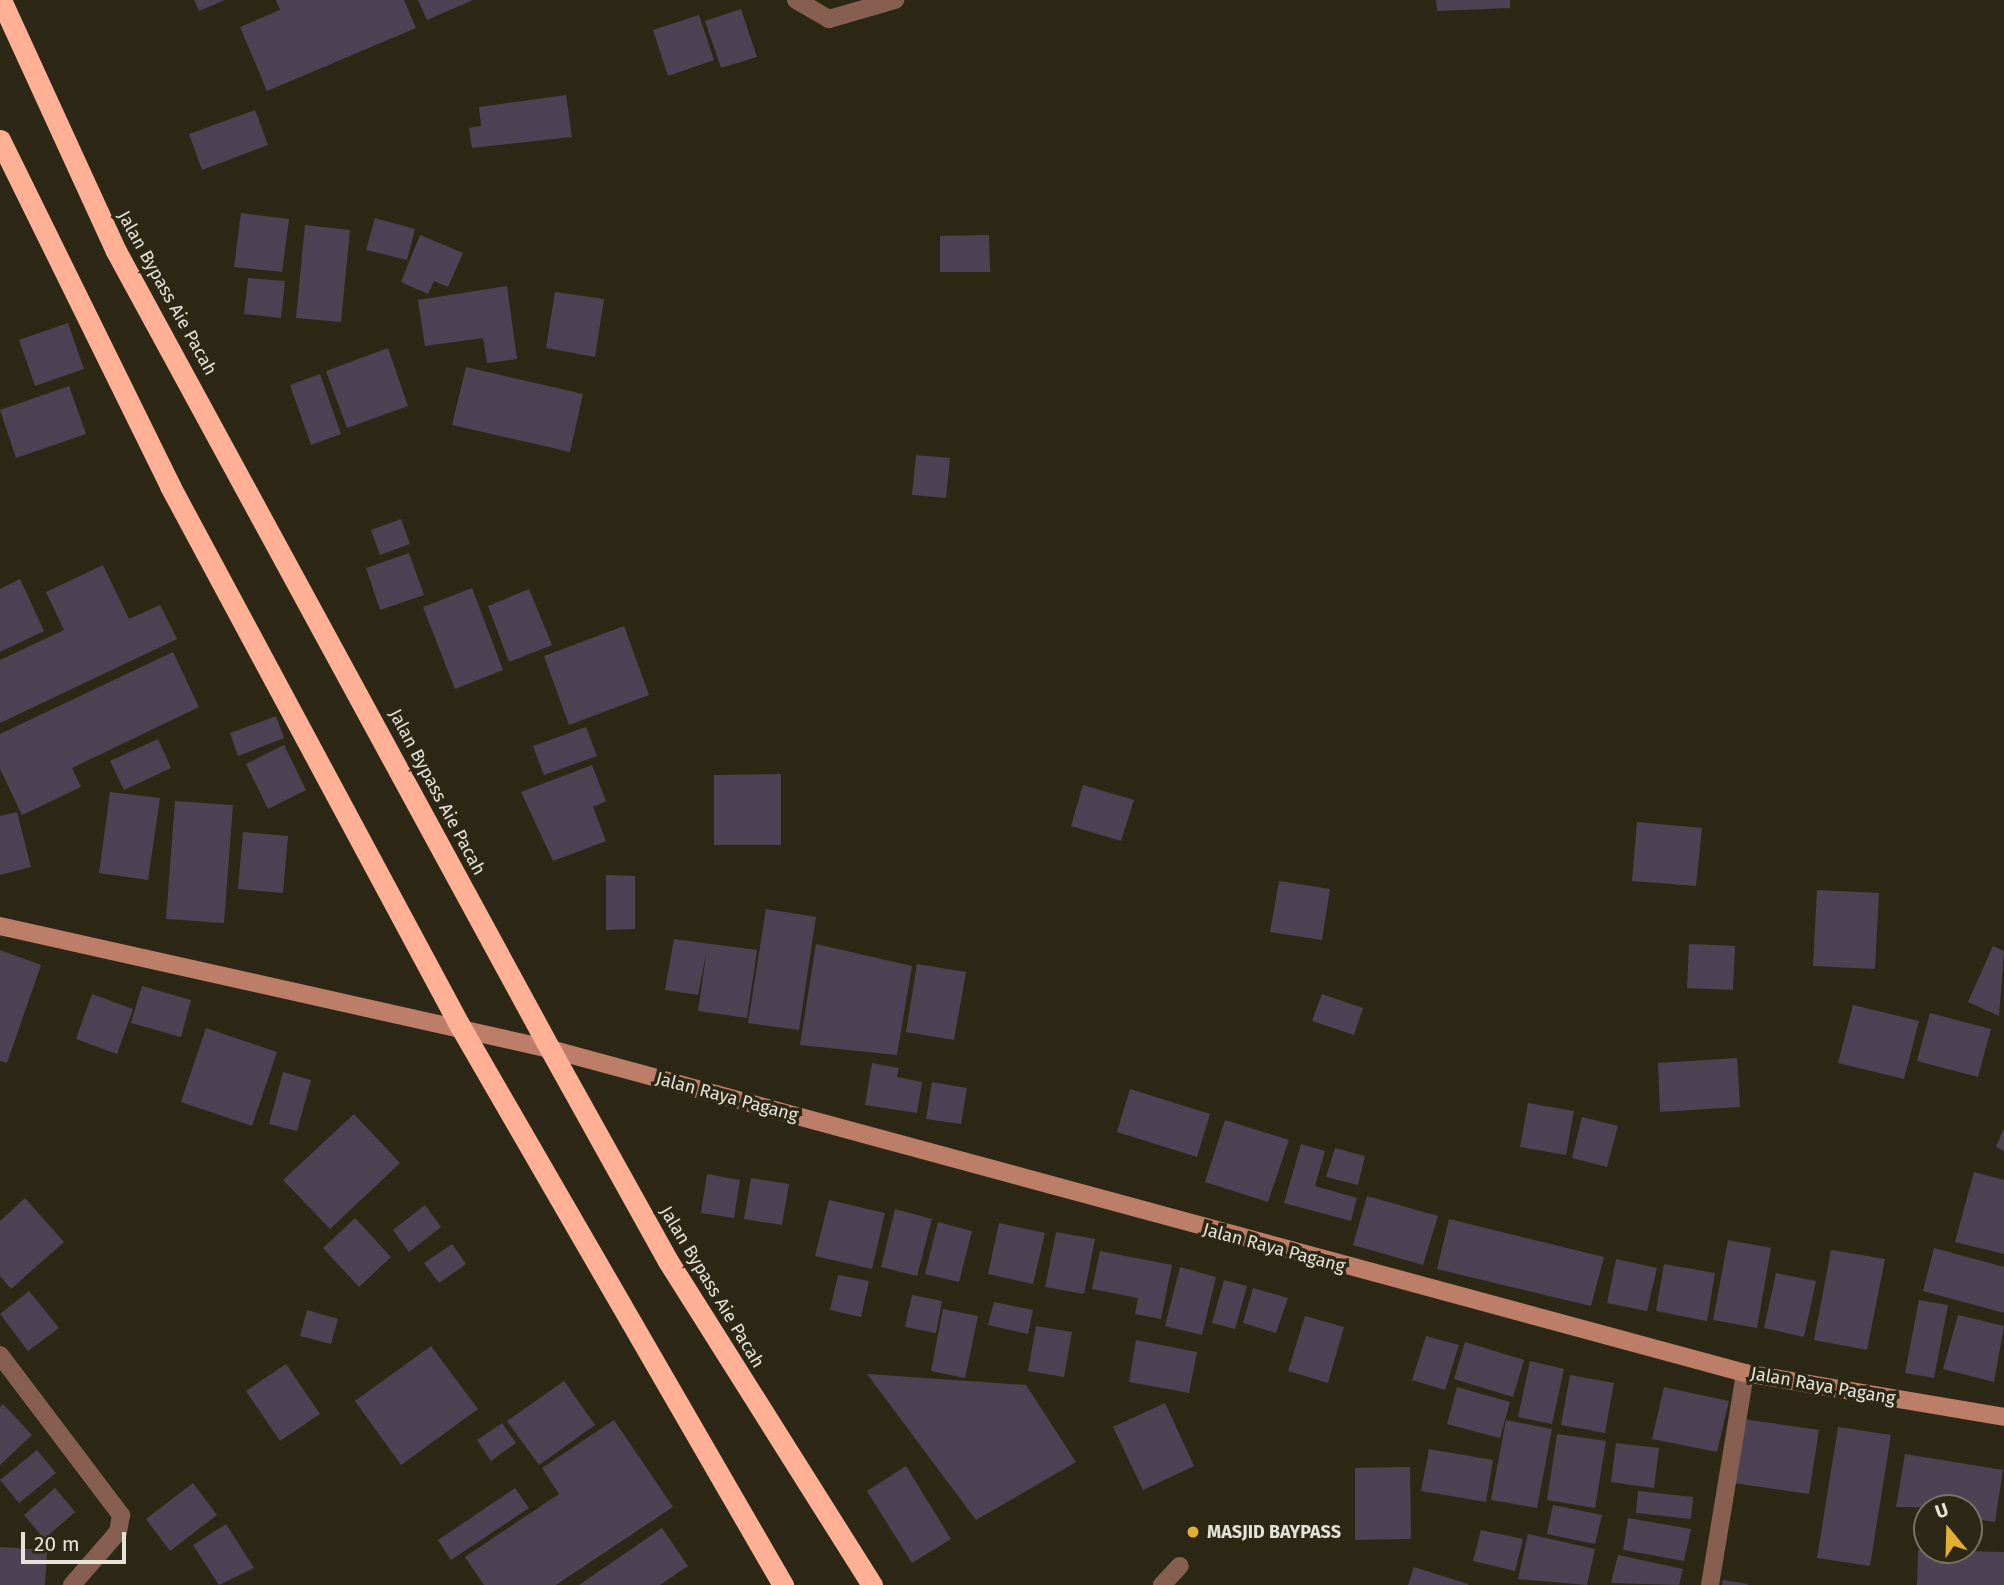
<!DOCTYPE html>
<style>
body{margin:0}
#map{position:relative;width:2004px;height:1585px;overflow:hidden;background:#2c2815;font-family:"Fira Sans",sans-serif}
div>[style]{position:absolute}
[style*='--x']{left:calc(var(--x)*1px);top:calc(var(--y)*1px);width:calc(var(--w)*1px);rotate:calc(var(--a)*1deg)}
.building>*{inset:0;background:#4d4254}
.street>*{height:18px;margin:-9px;padding:0 9px;transform-origin:9px;border-radius:9px;background:#875f51}
.secondary>*{height:18px;margin:-9px;padding:0 9px;transform-origin:9px;border-radius:9px;background:#bc7e68}
.highway>*{height:21px;margin:-10.5px;padding:0 10.5px;transform-origin:10.5px;border-radius:10.5px;background:#ffb095}
.dots>*{width:19px;height:19px;translate:-50% -50%;box-sizing:border-box;border:4px solid #2c2815;border-radius:50%}
span{translate:-50% -50%;white-space:nowrap;text-align:center;line-height:1.15;-webkit-text-stroke:7px #2c2815;paint-order:stroke}
.street-label{font-size:18px;color:#e5e3d7}
.poi-label{font-size:18px;color:#e5e3d7;font-weight:700}
.left{translate:0 -50%;text-align:left}
.north{position:absolute;left:1913px;top:1494px;width:70px;height:70px;box-sizing:border-box;background:#2c2815;border:2px solid #767363;border-radius:50%;rotate:341deg;font-size:19px;font-weight:700;line-height:28px;text-align:center;color:#e5e3d7}
.north::after{content:'';display:block;margin:auto;width:24px;height:32px;background:#e3ae35;clip-path:polygon(50% 0,100% 100%,50% 72%,0 100%)}
.scale{position:absolute;left:21px;top:1532px;width:105px;height:32px;box-sizing:border-box;border:4px solid #e5e3d7;border-top:0;padding-left:9px;font-size:21px;line-height:24px;white-space:nowrap;color:#e5e3d7;-webkit-text-stroke:5px #2c2815;paint-order:stroke}
</style>
<div id="map">
<div class="building">
<i style="clip-path:polygon(194px 0,225px 0,199px 11px)"></i>
<i style="clip-path:polygon(276px 0,404px 0,416px 28px,267px 91px,240px 27px,280px 10px)"></i>
<i style="clip-path:polygon(418px 0,473px 0,427px 20px)"></i>
<i style="clip-path:polygon(1436px 0,1510px 0,1510px 8px,1437px 11px)"></i>
<i style="clip-path:polygon(741px 9px,757px 57px,721px 68px,705px 21px)"></i>
<i style="clip-path:polygon(699px 15px,714px 60px,668px 76px,653px 30px)"></i>
<i style="clip-path:polygon(566px 95px,572px 137px,472px 148px,469px 128px,481px 126px,479px 107px)"></i>
<i style="clip-path:polygon(255px 110px,268px 145px,202px 170px,189px 134px)"></i>
<i style="clip-path:polygon(241px 213px,289px 219px,282px 272px,234px 267px)"></i>
<i style="clip-path:polygon(375px 218px,415px 229px,407px 260px,366px 250px)"></i>
<i style="clip-path:polygon(305px 225px,350px 230px,341px 322px,296px 318px)"></i>
<i style="clip-path:polygon(420px 235px,463px 253px,448px 287px,434px 281px,428px 294px,401px 282px)"></i>
<i style="clip-path:polygon(989px 235px,990px 272px,940px 272px,940px 236px)"></i>
<i style="clip-path:polygon(248px 278px,285px 281px,281px 318px,244px 314px)"></i>
<i style="clip-path:polygon(507px 286px,517px 359px,487px 363px,483px 338px,425px 346px,418px 300px)"></i>
<i style="clip-path:polygon(555px 292px,604px 299px,595px 357px,546px 348px)"></i>
<i style="clip-path:polygon(68px 323px,84px 369px,35px 386px,19px 340px)"></i>
<i style="clip-path:polygon(388px 348px,408px 406px,347px 428px,326px 371px)"></i>
<i style="clip-path:polygon(466px 367px,583px 394px,570px 452px,452px 425px)"></i>
<i style="clip-path:polygon(320px 374px,341px 434px,311px 445px,290px 385px)"></i>
<i style="clip-path:polygon(69px 386px,86px 434px,16px 458px,0 410px)"></i>
<i style="clip-path:polygon(916px 455px,950px 458px,946px 498px,912px 495px)"></i>
<i style="clip-path:polygon(401px 519px,410px 544px,380px 555px,371px 530px)"></i>
<i style="clip-path:polygon(409px 553px,424px 595px,380px 610px,366px 568px)"></i>
<i style="clip-path:polygon(103px 565px,129px 619px,160px 605px,177px 639px,0 723px,0 660px,64px 630px,46px 592px)"></i>
<i style="clip-path:polygon(20px 579px,44px 631px,0 652px,0 589px)"></i>
<i style="clip-path:polygon(472px 588px,503px 670px,455px 689px,423px 607px)"></i>
<i style="clip-path:polygon(529px 589px,552px 645px,509px 662px,488px 606px)"></i>
<i style="clip-path:polygon(624px 626px,649px 695px,569px 725px,544px 656px)"></i>
<i style="clip-path:polygon(173px 652px,199px 707px,72px 768px,81px 787px,22px 815px,0 769px,0 734px)"></i>
<i style="clip-path:polygon(276px 716px,284px 738px,238px 756px,230px 733px)"></i>
<i style="clip-path:polygon(586px 727px,597px 756px,544px 775px,533px 746px)"></i>
<i style="clip-path:polygon(158px 739px,171px 768px,124px 790px,110px 761px)"></i>
<i style="clip-path:polygon(284px 745px,306px 790px,268px 809px,246px 764px)"></i>
<i style="clip-path:polygon(592px 765px,606px 801px,593px 807px,606px 841px,553px 861px,521px 792px)"></i>
<i style="clip-path:polygon(781px 774px,781px 845px,714px 845px,714px 775px)"></i>
<i style="clip-path:polygon(1083px 785px,1134px 800px,1121px 841px,1071px 826px)"></i>
<i style="clip-path:polygon(110px 792px,160px 798px,148px 880px,99px 873px)"></i>
<i style="clip-path:polygon(175px 801px,233px 805px,224px 923px,166px 919px)"></i>
<i style="clip-path:polygon(17px 812px,31px 867px,0 875px,0 816px)"></i>
<i style="clip-path:polygon(1637px 822px,1702px 828px,1696px 886px,1632px 881px)"></i>
<i style="clip-path:polygon(243px 832px,288px 836px,283px 893px,238px 889px)"></i>
<i style="clip-path:polygon(606px 875px,635px 876px,635px 929px,606px 930px)"></i>
<i style="clip-path:polygon(1279px 881px,1330px 889px,1322px 940px,1270px 932px)"></i>
<i style="clip-path:polygon(1817px 890px,1879px 893px,1875px 969px,1813px 966px)"></i>
<i style="clip-path:polygon(766px 909px,816px 917px,799px 1030px,748px 1023px)"></i>
<i style="clip-path:polygon(674px 939px,757px 950px,747px 1018px,698px 1011px,707px 949px,698px 995px,665px 990px)"></i>
<i style="clip-path:polygon(816px 944px,912px 966px,897px 1055px,800px 1045px)"></i>
<i style="clip-path:polygon(1689px 944px,1735px 946px,1733px 990px,1687px 988px)"></i>
<i style="clip-path:polygon(1993px 946px,2004px 951px,1999px 1016px,1968px 1002px)"></i>
<i style="clip-path:polygon(0 950px,41px 965px,7px 1063px,0 1061px)"></i>
<i style="clip-path:polygon(917px 964px,966px 972px,954px 1040px,906px 1032px)"></i>
<i style="clip-path:polygon(142px 986px,191px 1000px,181px 1037px,131px 1023px)"></i>
<i style="clip-path:polygon(92px 994px,133px 1009px,117px 1054px,76px 1039px)"></i>
<i style="clip-path:polygon(1322px 994px,1363px 1008px,1354px 1035px,1312px 1021px)"></i>
<i style="clip-path:polygon(1853px 1005px,1919px 1021px,1904px 1079px,1838px 1063px)"></i>
<i style="clip-path:polygon(1930px 1013px,1991px 1029px,1978px 1077px,1917px 1061px)"></i>
<i style="clip-path:polygon(206px 1028px,277px 1052px,252px 1126px,181px 1102px)"></i>
<i style="clip-path:polygon(1737px 1058px,1740px 1107px,1660px 1112px,1658px 1063px)"></i>
<i style="clip-path:polygon(872px 1063px,899px 1068px,897px 1077px,922px 1082px,917px 1113px,865px 1105px)"></i>
<i style="clip-path:polygon(283px 1072px,311px 1080px,297px 1131px,269px 1124px)"></i>
<i style="clip-path:polygon(932px 1082px,967px 1088px,961px 1124px,926px 1119px)"></i>
<i style="clip-path:polygon(1130px 1089px,1210px 1114px,1197px 1157px,1117px 1132px)"></i>
<i style="clip-path:polygon(1528px 1103px,1574px 1111px,1566px 1155px,1520px 1147px)"></i>
<i style="clip-path:polygon(354px 1114px,400px 1163px,330px 1229px,283px 1180px)"></i>
<i style="clip-path:polygon(1582px 1117px,1618px 1126px,1607px 1167px,1572px 1158px)"></i>
<i style="clip-path:polygon(1225px 1120px,1289px 1140px,1268px 1202px,1205px 1182px)"></i>
<i style="clip-path:polygon(2004px 1128px,2004px 1151px,1996px 1147px)"></i>
<i style="clip-path:polygon(1301px 1144px,1325px 1151px,1315px 1186px,1357px 1198px,1351px 1221px,1284px 1203px)"></i>
<i style="clip-path:polygon(1335px 1148px,1365px 1156px,1358px 1185px,1326px 1177px)"></i>
<i style="clip-path:polygon(1974px 1172px,2004px 1180px,2004px 1254px,1955px 1242px)"></i>
<i style="clip-path:polygon(707px 1174px,740px 1180px,734px 1218px,701px 1213px)"></i>
<i style="clip-path:polygon(751px 1178px,789px 1184px,782px 1225px,744px 1219px)"></i>
<i style="clip-path:polygon(1367px 1196px,1438px 1216px,1423px 1265px,1353px 1245px)"></i>
<i style="clip-path:polygon(25px 1198px,64px 1242px,11px 1289px,0 1276px,0 1221px)"></i>
<i style="clip-path:polygon(829px 1200px,885px 1213px,872px 1269px,815px 1256px)"></i>
<i style="clip-path:polygon(425px 1205px,441px 1227px,409px 1252px,393px 1230px)"></i>
<i style="clip-path:polygon(895px 1209px,932px 1219px,917px 1276px,881px 1267px)"></i>
<i style="clip-path:polygon(355px 1218px,391px 1257px,359px 1287px,323px 1248px)"></i>
<i style="clip-path:polygon(1449px 1219px,1604px 1257px,1591px 1306px,1437px 1269px)"></i>
<i style="clip-path:polygon(938px 1222px,972px 1231px,959px 1282px,925px 1274px)"></i>
<i style="clip-path:polygon(999px 1223px,1045px 1233px,1033px 1284px,988px 1274px)"></i>
<i style="clip-path:polygon(1056px 1232px,1095px 1239px,1084px 1294px,1045px 1287px)"></i>
<i style="clip-path:polygon(1728px 1240px,1771px 1248px,1757px 1328px,1713px 1320px)"></i>
<i style="clip-path:polygon(452px 1244px,466px 1264px,439px 1283px,424px 1263px)"></i>
<i style="clip-path:polygon(1934px 1248px,2004px 1267px,2004px 1313px,1923px 1291px)"></i>
<i style="clip-path:polygon(1831px 1250px,1885px 1259px,1867px 1350px,1814px 1340px)"></i>
<i style="clip-path:polygon(1100px 1251px,1172px 1265px,1161px 1319px,1135px 1314px,1138px 1298px,1092px 1289px)"></i>
<i style="clip-path:polygon(1616px 1259px,1657px 1268px,1647px 1311px,1607px 1303px)"></i>
<i style="clip-path:polygon(1664px 1264px,1715px 1273px,1707px 1321px,1656px 1311px)"></i>
<i style="clip-path:polygon(1180px 1267px,1216px 1277px,1202px 1335px,1165px 1326px)"></i>
<i style="clip-path:polygon(1776px 1273px,1816px 1281px,1804px 1337px,1764px 1328px)"></i>
<i style="clip-path:polygon(838px 1275px,869px 1281px,861px 1317px,830px 1310px)"></i>
<i style="clip-path:polygon(1224px 1280px,1247px 1286px,1235px 1329px,1212px 1323px)"></i>
<i style="clip-path:polygon(1253px 1288px,1288px 1298px,1276px 1333px,1243px 1323px)"></i>
<i style="clip-path:polygon(29px 1291px,59px 1328px,28px 1351px,0 1314px)"></i>
<i style="clip-path:polygon(912px 1295px,942px 1301px,936px 1333px,905px 1327px)"></i>
<i style="clip-path:polygon(1919px 1300px,1948px 1305px,1934px 1378px,1905px 1373px)"></i>
<i style="clip-path:polygon(994px 1302px,1033px 1310px,1028px 1334px,988px 1325px)"></i>
<i style="clip-path:polygon(943px 1309px,978px 1316px,965px 1378px,931px 1371px)"></i>
<i style="clip-path:polygon(307px 1310px,338px 1319px,331px 1344px,300px 1336px)"></i>
<i style="clip-path:polygon(1958px 1315px,2004px 1326px,1994px 1382px,1943px 1369px)"></i>
<i style="clip-path:polygon(1305px 1316px,1344px 1327px,1328px 1383px,1288px 1371px)"></i>
<i style="clip-path:polygon(1036px 1326px,1072px 1332px,1064px 1377px,1028px 1371px)"></i>
<i style="clip-path:polygon(1426px 1336px,1459px 1345px,1445px 1390px,1412px 1380px)"></i>
<i style="clip-path:polygon(1136px 1340px,1197px 1352px,1189px 1393px,1129px 1382px)"></i>
<i style="clip-path:polygon(1465px 1342px,1524px 1360px,1513px 1397px,1454px 1379px)"></i>
<i style="clip-path:polygon(431px 1346px,478px 1409px,401px 1465px,355px 1401px)"></i>
<i style="clip-path:polygon(1530px 1361px,1564px 1369px,1552px 1424px,1518px 1417px)"></i>
<i style="clip-path:polygon(286px 1364px,320px 1414px,280px 1441px,246px 1391px)"></i>
<i style="clip-path:polygon(867px 1374px,1026px 1385px,1076px 1462px,976px 1520px)"></i>
<i style="clip-path:polygon(1570px 1375px,1614px 1383px,1605px 1433px,1561px 1425px)"></i>
<i style="clip-path:polygon(564px 1381px,595px 1425px,539px 1465px,507px 1421px)"></i>
<i style="clip-path:polygon(1457px 1387px,1510px 1402px,1500px 1438px,1447px 1424px)"></i>
<i style="clip-path:polygon(1664px 1387px,1729px 1401px,1717px 1452px,1652px 1439px)"></i>
<i style="clip-path:polygon(1165px 1403px,1194px 1466px,1143px 1490px,1113px 1427px)"></i>
<i style="clip-path:polygon(3px 1404px,32px 1435px,0 1465px,0 1407px)"></i>
<i style="clip-path:polygon(1743px 1419px,1819px 1430px,1809px 1494px,1733px 1483px)"></i>
<i style="clip-path:polygon(614px 1420px,673px 1507px,556px 1585px,484px 1585px,465px 1557px,559px 1494px,542px 1468px)"></i>
<i style="clip-path:polygon(1506px 1420px,1552px 1429px,1537px 1508px,1491px 1500px)"></i>
<i style="clip-path:polygon(502px 1423px,516px 1443px,491px 1461px,477px 1440px)"></i>
<i style="clip-path:polygon(1838px 1427px,1891px 1435px,1870px 1566px,1817px 1558px)"></i>
<i style="clip-path:polygon(1557px 1434px,1606px 1441px,1595px 1508px,1547px 1500px)"></i>
<i style="clip-path:polygon(1616px 1443px,1659px 1448px,1654px 1488px,1611px 1482px)"></i>
<i style="clip-path:polygon(1429px 1449px,1493px 1460px,1486px 1502px,1421px 1491px)"></i>
<i style="clip-path:polygon(37px 1450px,56px 1473px,19px 1503px,0 1480px)"></i>
<i style="clip-path:polygon(1905px 1454px,2003px 1470px,1995px 1522px,1969px 1518px,1969px 1508px,1896px 1507px)"></i>
<i style="clip-path:polygon(906px 1466px,951px 1539px,912px 1563px,867px 1491px)"></i>
<i style="clip-path:polygon(1410px 1467px,1411px 1539px,1355px 1540px,1355px 1468px)"></i>
<i style="clip-path:polygon(193px 1483px,217px 1515px,170px 1551px,146px 1519px)"></i>
<i style="clip-path:polygon(55px 1488px,75px 1512px,44px 1539px,24px 1515px)"></i>
<i style="clip-path:polygon(515px 1488px,529px 1508px,451px 1560px,438px 1540px)"></i>
<i style="clip-path:polygon(1638px 1491px,1693px 1497px,1691px 1519px,1636px 1513px)"></i>
<i style="clip-path:polygon(1553px 1505px,1602px 1515px,1595px 1544px,1547px 1534px)"></i>
<i style="clip-path:polygon(1628px 1518px,1691px 1529px,1684px 1561px,1623px 1550px)"></i>
<i style="clip-path:polygon(226px 1524px,254px 1568px,219px 1585px,193px 1545px)"></i>
<i style="clip-path:polygon(662px 1528px,688px 1566px,660px 1585px,579px 1585px)"></i>
<i style="clip-path:polygon(1481px 1530px,1523px 1539px,1515px 1571px,1473px 1561px)"></i>
<i style="clip-path:polygon(1528px 1534px,1595px 1549px,1587px 1585px,1518px 1579px)"></i>
<i style="clip-path:polygon(0 1547px,47px 1550px,45px 1585px,0 1585px)"></i>
<i style="clip-path:polygon(1918px 1550px,2004px 1552px,2004px 1585px,1917px 1585px)"></i>
<i style="clip-path:polygon(1618px 1555px,1683px 1569px,1679px 1585px,1611px 1583px)"></i>
<i style="clip-path:polygon(1414px 1567px,1468px 1584px,1468px 1585px,1408px 1585px)"></i>
<i style="clip-path:polygon(1723px 1580px,1748px 1584px,1747px 1585px,1722px 1585px)"></i>
</div>
<div class="street">
<i style="--x:796;--y:0;--w:38;--a:30"></i>
<i style="--x:829;--y:19;--w:69;--a:-16.1"></i>
<i style="--x:0;--y:1355;--w:201;--a:52.9"></i>
<i style="--x:121;--y:1515;--w:17;--a:100"></i>
<i style="--x:118;--y:1532;--w:70;--a:131"></i>
<i style="--x:1162;--y:1585;--w:26;--a:-47"></i>
<i style="--x:1710;--y:1585;--w:215;--a:-80.6"></i>
</div>
<div class="secondary">
<i style="--x:0;--y:926;--w:564;--a:12.61"></i>
<i style="--x:550;--y:1049;--w:1238;--a:15.17"></i>
<i style="--x:1745;--y:1373;--w:263;--a:9.6"></i>
</div>
<div class="highway">
<i style="--x:1;--y:0;--w:276;--a:65.4"></i>
<i style="--x:116;--y:251;--w:908;--a:61.46"></i>
<i style="--x:550;--y:1049;--w:243;--a:60.9"></i>
<i style="--x:668;--y:1261;--w:383;--a:57.8"></i>
<i style="--x:0;--y:140;--w:386;--a:63.8"></i>
<i style="--x:170;--y:486;--w:613;--a:61.76"></i>
<i style="--x:460;--y:1026;--w:646;--a:59.98"></i>
</div>
<div class="dots">
<i style="left:1193px;top:1532px;background:#e3ae35"></i>
</div>
<div class="street-label">
<span style="left:167px;top:293px;rotate:61deg">Jalan Bypass Aie Pacah</span>
<span style="left:437px;top:792px;rotate:62deg">Jalan Bypass Aie Pacah</span>
<span style="left:727px;top:1097px;rotate:15deg">Jalan Raya Pagang</span>
<span style="left:1274px;top:1248px;rotate:15deg">Jalan Raya Pagang</span>
<span style="left:712px;top:1287px;rotate:59deg">Jalan Bypass Aie Pacah</span>
<span style="left:1823px;top:1386px;rotate:10deg">Jalan Raya Pagang</span>
</div>
<div class="poi-label">
<span class="left" style="left:1207px;top:1532px">MASJID BAYPASS</span>
</div>
<div class="north">U</div>
<div class="scale">20 m</div>
</div>
